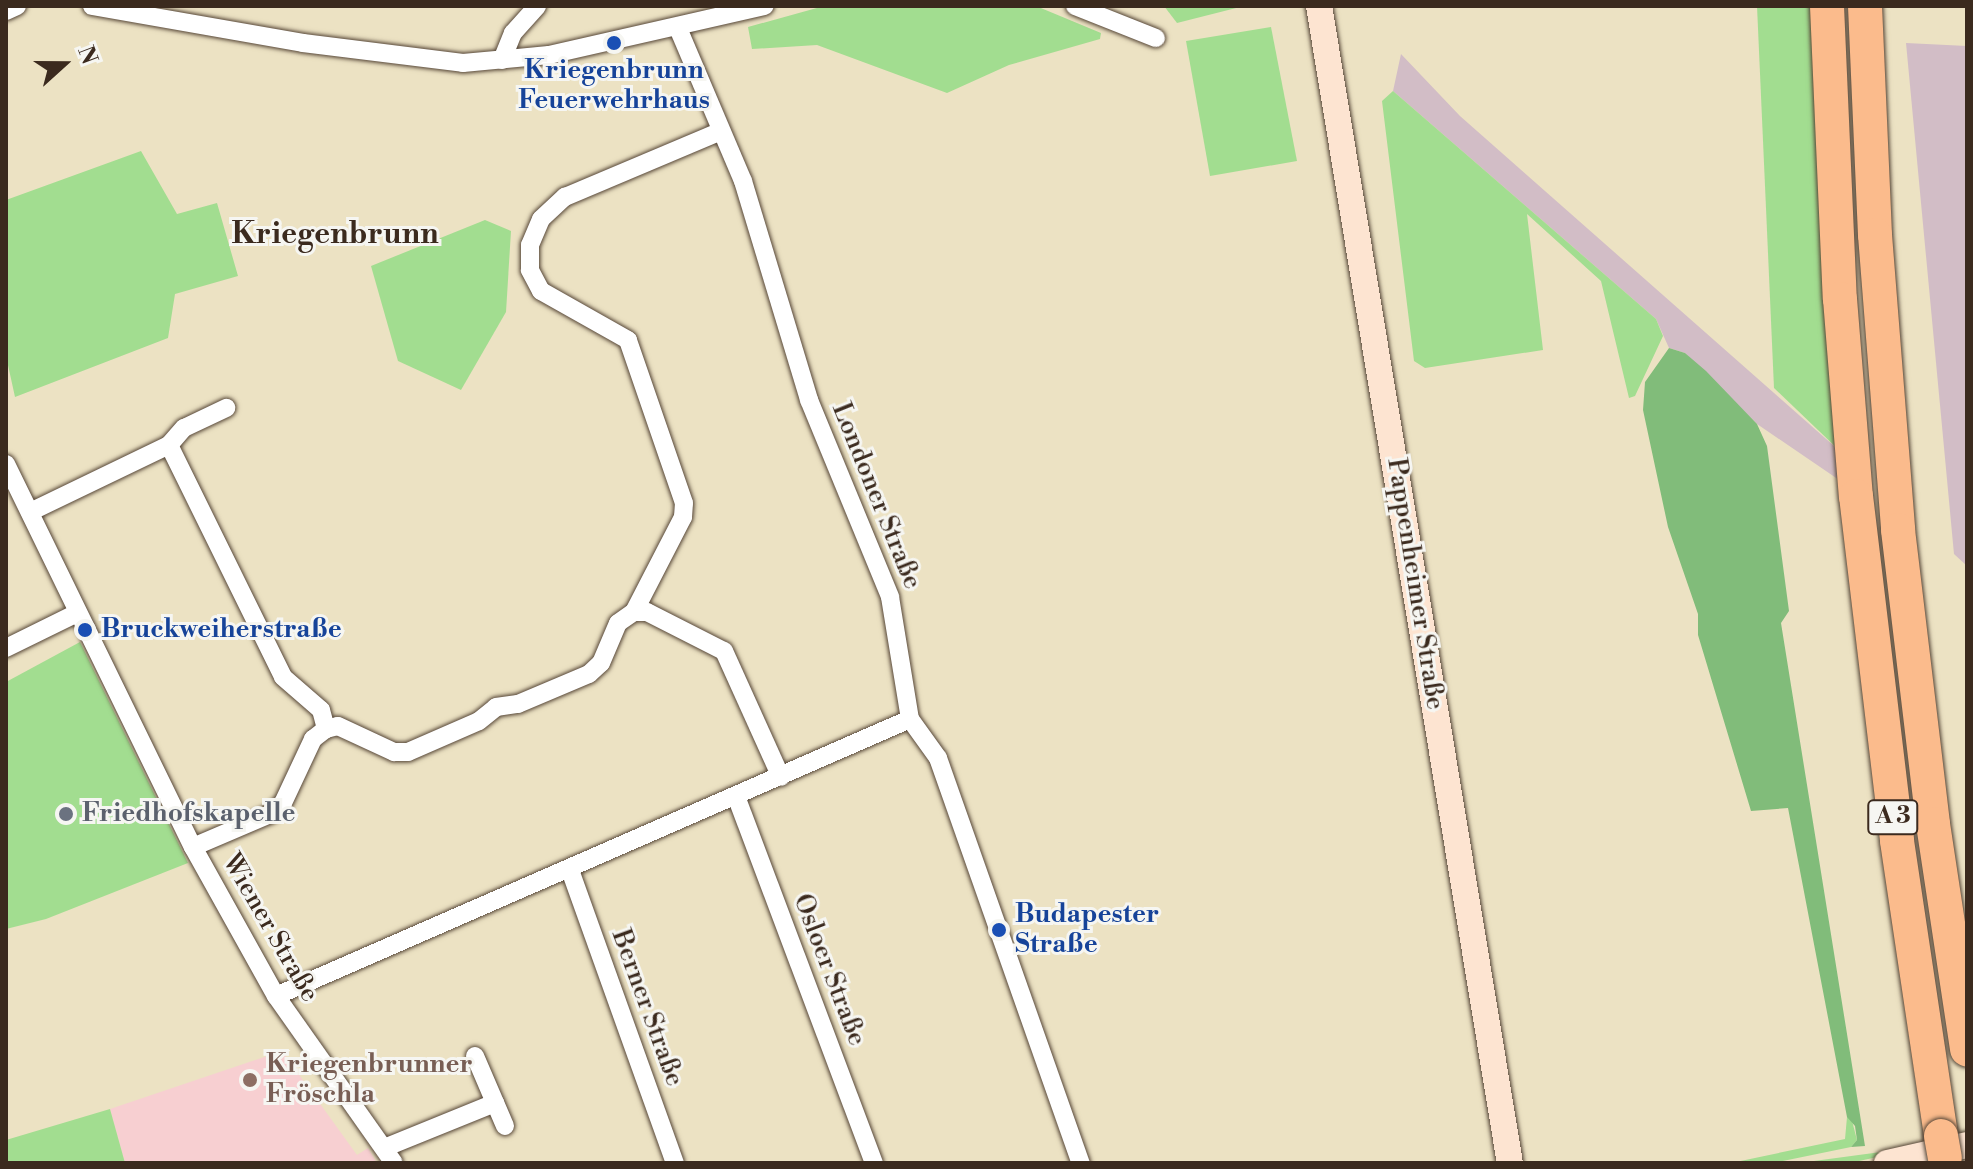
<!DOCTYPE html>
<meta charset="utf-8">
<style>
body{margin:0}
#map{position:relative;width:1973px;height:1169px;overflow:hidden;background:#ece2c3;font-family:"Libre Bodoni",serif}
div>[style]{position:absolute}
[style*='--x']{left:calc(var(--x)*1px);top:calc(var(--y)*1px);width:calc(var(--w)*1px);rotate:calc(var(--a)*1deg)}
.built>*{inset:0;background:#f7cfd1}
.industrial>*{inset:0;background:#d2bdc6}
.green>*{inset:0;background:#a2dd90}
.forest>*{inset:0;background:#81bc7a}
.roads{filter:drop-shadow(0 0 2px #564637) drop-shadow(0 0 2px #564637)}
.street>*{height:18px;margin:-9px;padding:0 9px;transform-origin:9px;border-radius:9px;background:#fff}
.secondary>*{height:26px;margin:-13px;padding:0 13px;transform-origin:13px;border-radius:13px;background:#fde4d1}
.highway>*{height:34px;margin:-17px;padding:0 17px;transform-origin:17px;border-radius:17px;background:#fbbb8c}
.bridges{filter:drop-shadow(0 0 2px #564637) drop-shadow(0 0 2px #564637)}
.highway-bridge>*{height:34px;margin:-17px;padding:0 17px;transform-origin:17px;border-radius:17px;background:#fbbb8c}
.dots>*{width:22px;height:22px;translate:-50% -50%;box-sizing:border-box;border:4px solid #f6f6f2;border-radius:50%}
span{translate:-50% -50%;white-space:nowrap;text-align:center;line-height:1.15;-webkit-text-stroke:6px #f6f6f2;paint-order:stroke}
.shield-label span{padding:2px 6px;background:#f6f6f2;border:2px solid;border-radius:6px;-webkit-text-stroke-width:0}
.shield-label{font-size:24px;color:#3b2a1e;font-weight:700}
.transit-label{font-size:26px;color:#164399;font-weight:700}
.left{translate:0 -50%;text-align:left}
.street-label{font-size:26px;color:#3b2a1e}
.worship-label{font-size:26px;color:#5b616d;font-weight:700}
.education-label{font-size:26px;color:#785e54;font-weight:700}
.quarter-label{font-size:30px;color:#3b2a1e;font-weight:700}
.frame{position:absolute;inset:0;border:8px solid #3b2a1e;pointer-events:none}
.north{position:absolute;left:24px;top:24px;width:80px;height:80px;-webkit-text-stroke:6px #f6f6f2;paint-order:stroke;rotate:69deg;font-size:22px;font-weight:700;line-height:32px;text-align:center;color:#3b2a1e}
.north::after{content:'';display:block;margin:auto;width:28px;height:36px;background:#3b2a1e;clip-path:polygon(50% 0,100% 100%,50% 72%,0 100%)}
</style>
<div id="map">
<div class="built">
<i style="clip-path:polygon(282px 1051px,357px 1155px,368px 1148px,377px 1163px,125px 1163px,110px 1109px)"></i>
</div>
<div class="industrial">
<i style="clip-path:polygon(1906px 43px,1967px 46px,1967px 566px,1954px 554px)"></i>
<i style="clip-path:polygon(1401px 54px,1460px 116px,1842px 453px,1845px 484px,1757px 424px,1685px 353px,1669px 348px,1656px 319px,1393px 91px)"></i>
</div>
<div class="green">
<i style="clip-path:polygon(824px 6px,1036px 6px,1101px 33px,1100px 39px,1009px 65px,947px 93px,817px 45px,752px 49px,748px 27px)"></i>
<i style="clip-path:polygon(1164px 6px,1244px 6px,1177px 23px)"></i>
<i style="clip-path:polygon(1757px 6px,1815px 6px,1842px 453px,1774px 388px)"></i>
<i style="clip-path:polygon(1271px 27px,1297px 161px,1210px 176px,1186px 41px)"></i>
<i style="clip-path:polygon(1393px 91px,1656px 319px,1663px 336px,1635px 396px,1629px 398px,1601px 281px,1527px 214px,1543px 350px,1425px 368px,1414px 361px,1382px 101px)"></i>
<i style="clip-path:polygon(141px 151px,177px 214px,217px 203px,238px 276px,175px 294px,168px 338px,15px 397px,6px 356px,6px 200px)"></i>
<i style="clip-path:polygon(485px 220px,511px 231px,506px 312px,461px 390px,398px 361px,371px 266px)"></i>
<i style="clip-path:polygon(80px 642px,188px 863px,46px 919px,6px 929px,6px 682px)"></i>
<i style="clip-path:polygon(110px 1109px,125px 1163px,6px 1163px,6px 1140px)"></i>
<i style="clip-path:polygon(1847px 1117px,1851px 1117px,1857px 1140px,1851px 1147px,1773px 1163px,1731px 1163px,1845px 1139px)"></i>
<i style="clip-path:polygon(1881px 1152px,1882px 1156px,1850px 1163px,1799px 1163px)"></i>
</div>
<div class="forest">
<i style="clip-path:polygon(1669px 348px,1685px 353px,1706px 371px,1757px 424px,1767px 446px,1789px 611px,1781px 623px,1865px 1146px,1851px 1147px,1857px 1140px,1855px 1126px,1847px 1117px,1788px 808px,1751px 811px,1698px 635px,1698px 614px,1668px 527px,1643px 410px,1645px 382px)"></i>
</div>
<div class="roads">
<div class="street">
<i style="--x:92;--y:6;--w:214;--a:9.9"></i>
<i style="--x:303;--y:43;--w:161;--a:7.1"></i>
<i style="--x:463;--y:63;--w:86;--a:-5.3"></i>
<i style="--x:549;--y:55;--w:221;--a:-12.8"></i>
<i style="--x:1075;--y:6;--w:87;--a:21.6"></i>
<i style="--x:6;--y:11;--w:12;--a:-24"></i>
<i style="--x:678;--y:28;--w:166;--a:67"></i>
<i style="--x:743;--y:181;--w:229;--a:73.2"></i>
<i style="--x:809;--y:400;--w:213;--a:67.6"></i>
<i style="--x:890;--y:597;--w:124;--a:80.7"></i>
<i style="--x:910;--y:719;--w:48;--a:54.3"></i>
<i style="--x:938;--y:758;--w:430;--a:70.6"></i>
<i style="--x:502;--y:60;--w:29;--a:-68"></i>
<i style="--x:513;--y:33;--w:36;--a:-48"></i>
<i style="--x:169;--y:445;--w:258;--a:63.8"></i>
<i style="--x:283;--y:677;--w:50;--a:41"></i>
<i style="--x:321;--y:710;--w:20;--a:75"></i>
<i style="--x:326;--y:729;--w:12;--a:-14"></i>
<i style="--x:338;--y:726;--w:62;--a:24.9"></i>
<i style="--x:394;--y:752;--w:14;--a:0"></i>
<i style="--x:408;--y:752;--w:77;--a:-23.6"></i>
<i style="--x:479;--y:721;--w:22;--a:-39"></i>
<i style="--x:496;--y:707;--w:22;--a:-8"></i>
<i style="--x:518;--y:704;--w:77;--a:-22.9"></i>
<i style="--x:589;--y:674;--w:16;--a:-43"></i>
<i style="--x:601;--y:663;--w:43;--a:-67"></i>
<i style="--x:618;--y:623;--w:19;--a:-35"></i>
<i style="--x:634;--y:612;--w:107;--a:-62.7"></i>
<i style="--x:683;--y:517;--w:14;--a:-86"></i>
<i style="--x:684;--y:503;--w:172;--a:-109"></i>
<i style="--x:628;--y:340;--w:100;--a:-150.6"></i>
<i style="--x:541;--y:291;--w:24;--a:-118"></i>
<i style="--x:530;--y:270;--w:25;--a:-90"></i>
<i style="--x:530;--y:245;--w:28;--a:-67"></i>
<i style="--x:541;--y:219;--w:33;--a:-43"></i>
<i style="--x:565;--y:197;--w:169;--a:-22.9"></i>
<i style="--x:6;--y:464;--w:426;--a:64"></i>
<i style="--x:193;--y:847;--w:171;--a:60.9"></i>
<i style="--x:276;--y:996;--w:204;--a:54.8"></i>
<i style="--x:30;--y:512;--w:154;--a:-25.7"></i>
<i style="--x:169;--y:445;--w:23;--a:-49"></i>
<i style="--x:184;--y:428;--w:47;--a:-25.5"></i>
<i style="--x:634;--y:612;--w:13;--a:0"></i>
<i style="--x:647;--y:612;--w:86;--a:26.9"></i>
<i style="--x:724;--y:651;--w:138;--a:65.7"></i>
<i style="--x:6;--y:648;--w:79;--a:-26.2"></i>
<i style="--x:736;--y:796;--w:392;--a:69.4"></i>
<i style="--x:193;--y:847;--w:84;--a:-23.2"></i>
<i style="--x:270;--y:814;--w:17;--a:-40"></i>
<i style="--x:283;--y:803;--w:71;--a:-64.9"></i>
<i style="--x:313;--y:739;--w:16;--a:-38"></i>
<i style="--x:570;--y:870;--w:311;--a:70.3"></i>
<i style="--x:276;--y:996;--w:692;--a:-23.6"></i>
<i style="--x:475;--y:1056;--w:76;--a:66.8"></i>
<i style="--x:384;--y:1148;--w:120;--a:-22.1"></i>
</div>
<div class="secondary">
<i style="--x:1319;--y:6;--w:1173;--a:80.63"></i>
<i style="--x:1887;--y:1163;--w:82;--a:-12.7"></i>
</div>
<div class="highway">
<i style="--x:1827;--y:6;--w:293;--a:87.5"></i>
<i style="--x:1840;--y:299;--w:198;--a:85.4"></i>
<i style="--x:1856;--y:496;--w:347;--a:83.2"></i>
<i style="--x:1897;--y:841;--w:298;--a:81.5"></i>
<i style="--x:1865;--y:6;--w:229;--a:87.5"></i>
<i style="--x:1875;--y:235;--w:296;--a:85.5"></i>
<i style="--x:1898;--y:530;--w:296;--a:83.2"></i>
<i style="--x:1933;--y:824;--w:228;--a:81.4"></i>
</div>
</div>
<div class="bridges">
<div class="highway-bridge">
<i style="--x:1941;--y:1136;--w:22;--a:80"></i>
</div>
</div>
<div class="dots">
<i style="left:614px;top:43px;background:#1a4fb4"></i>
<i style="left:85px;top:630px;background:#1a4fb4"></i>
<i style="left:66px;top:814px;background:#6b7280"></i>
<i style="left:999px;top:930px;background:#1a4fb4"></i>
<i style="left:250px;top:1080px;background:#8d6e63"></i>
</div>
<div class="shield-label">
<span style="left:1893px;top:817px">A 3</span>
</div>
<div class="transit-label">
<span style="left:614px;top:86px">Kriegenbrunn<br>Feuerwehrhaus</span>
<span class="left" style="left:101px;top:630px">Bruckweiherstraße</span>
<span class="left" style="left:1015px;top:930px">Budapester<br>Straße</span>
</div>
<div class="street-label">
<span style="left:876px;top:496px;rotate:68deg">Londoner Straße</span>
<span style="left:1415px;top:584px;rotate:81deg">Pappenheimer Straße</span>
<span style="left:270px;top:928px;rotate:60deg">Wiener Straße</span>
<span style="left:829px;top:970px;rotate:69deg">Osloer Straße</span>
<span style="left:647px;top:1008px;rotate:70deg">Berner Straße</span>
</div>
<div class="worship-label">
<span class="left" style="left:82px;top:814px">Friedhofskapelle</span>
</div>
<div class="education-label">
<span class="left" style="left:266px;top:1080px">Kriegenbrunner<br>Fröschla</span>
</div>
<div class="quarter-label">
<span style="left:335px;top:234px">Kriegenbrunn</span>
</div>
<div class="frame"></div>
<div class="north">N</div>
</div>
